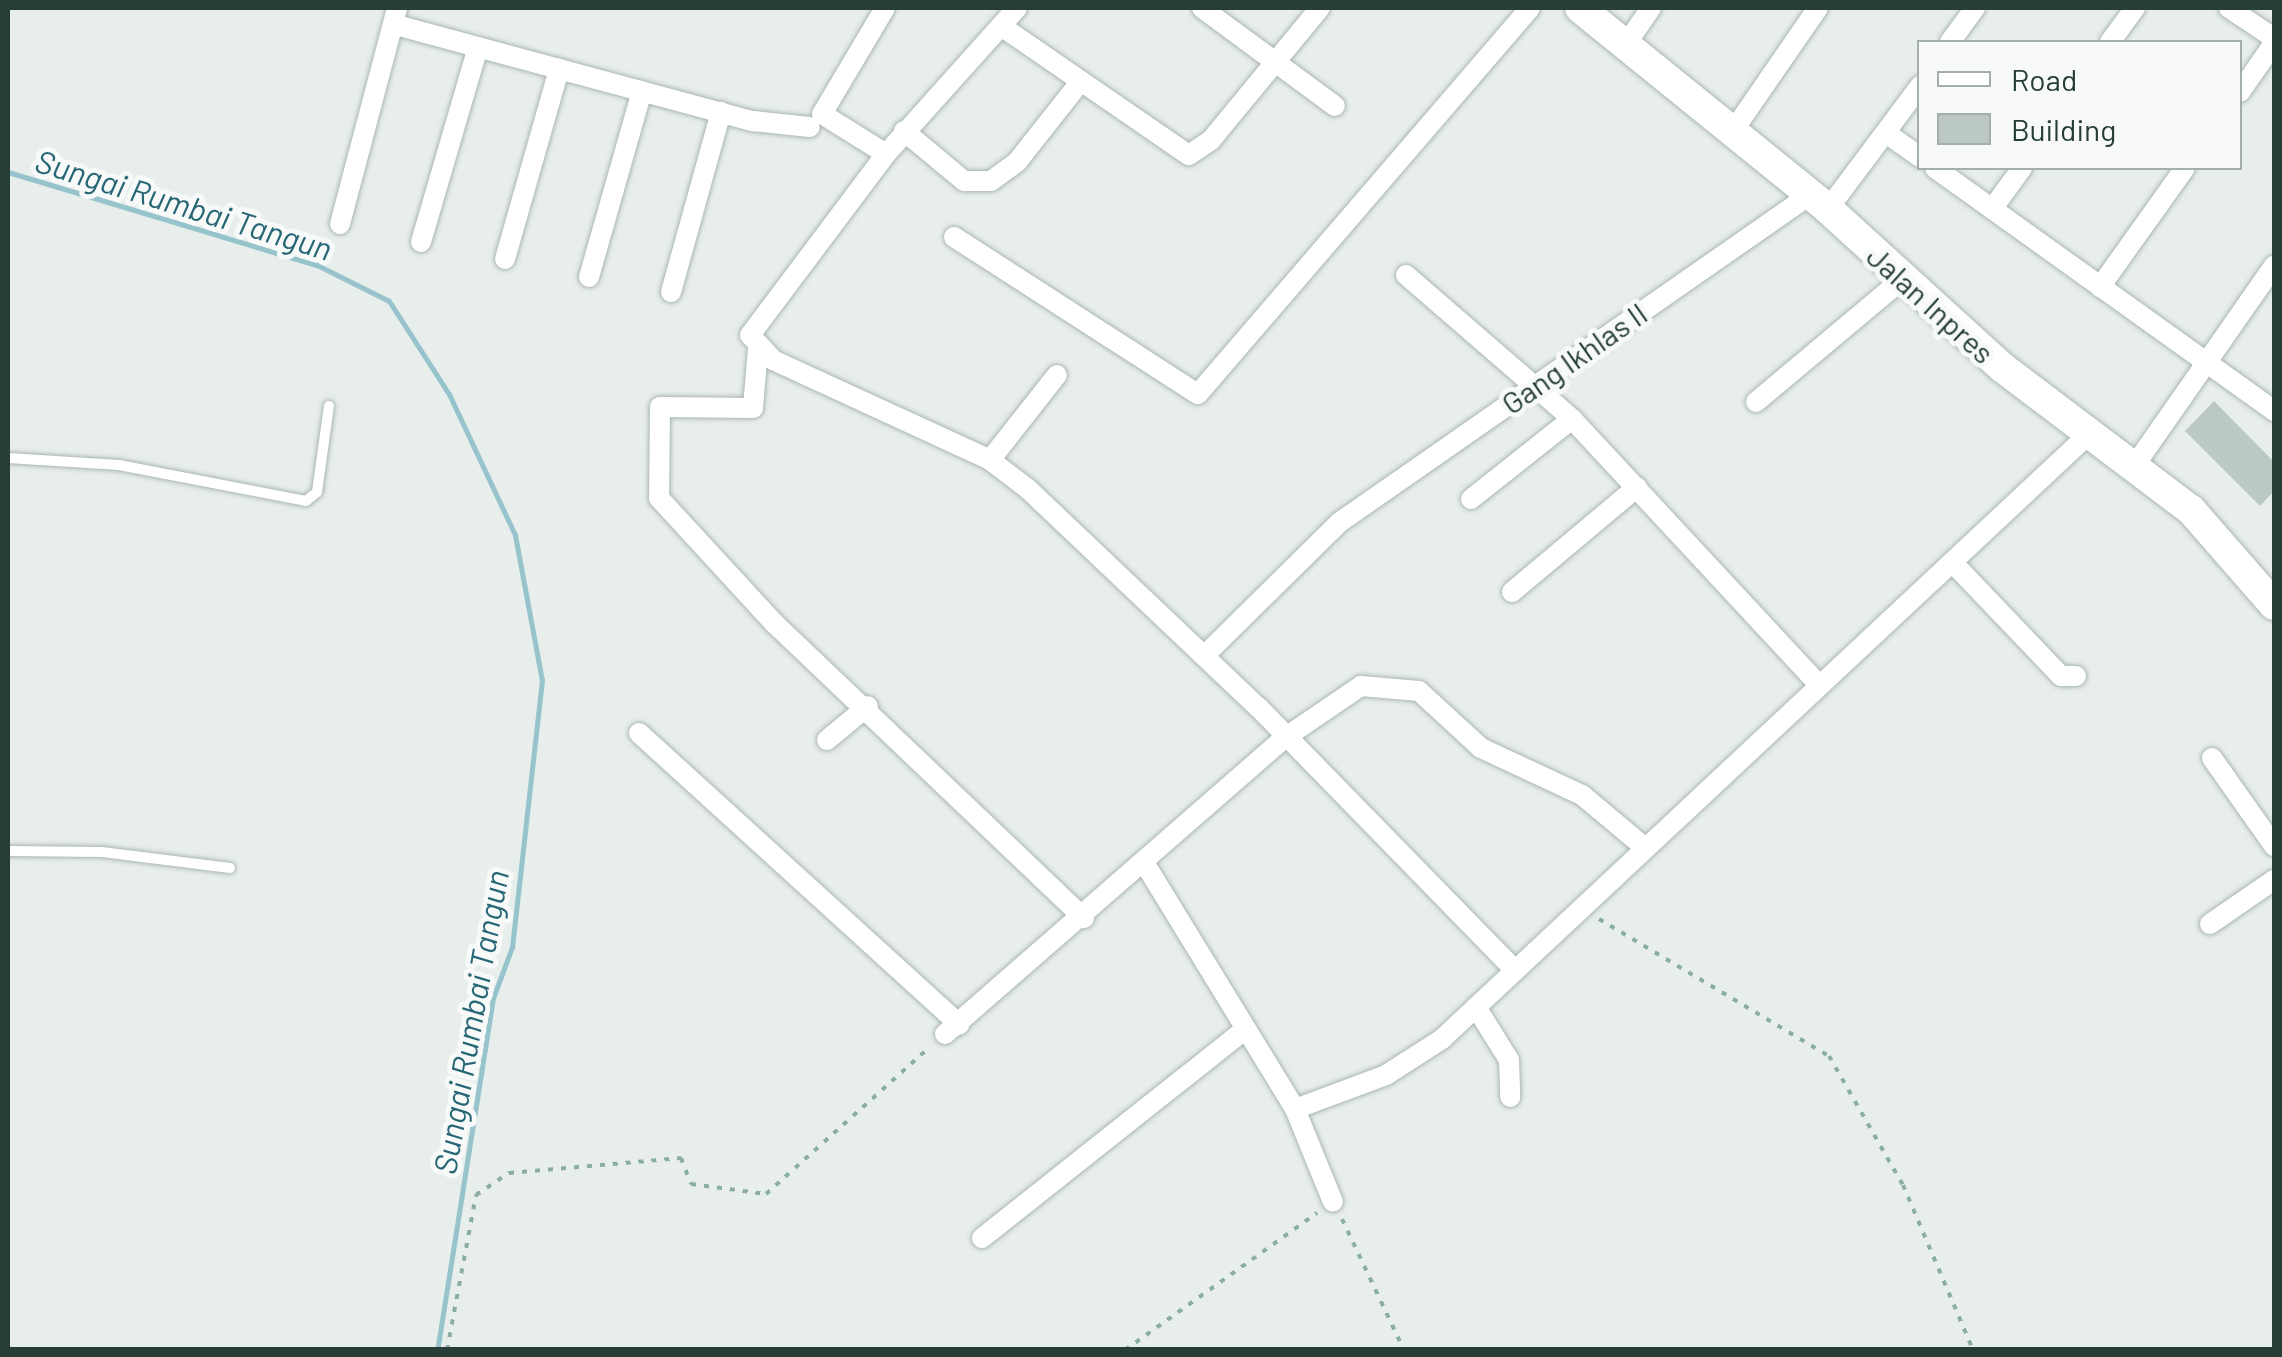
<!DOCTYPE html>
<style>
body{margin:0}
#map{position:relative;width:2282px;height:1357px;overflow:hidden;background:#e7eeeb;font-family:Barlow,sans-serif}
div>[style]{position:absolute}
[style*='--x']{left:calc(var(--x)*1px);top:calc(var(--y)*1px);width:calc(var(--w)*1px);rotate:calc(var(--a)*1deg)}
.stream>*{height:5px;margin:-2.5px;padding:0 2.5px;transform-origin:2.5px;border-radius:2.5px;background:#96c3cc}
.building>*{inset:0;background:#bcc8c4}
.path>*{height:4px;margin-top:-2px;transform-origin:0;background:repeating-linear-gradient(90deg,#8baea3 0 5px,transparent 0 13px)}
.roads{filter:drop-shadow(0 0 2px #aab6b2) drop-shadow(0 0 2px #aab6b2)}
.lane>*{height:10px;margin:-5px;padding:0 5px;transform-origin:5px;border-radius:5px;background:#fff}
.street>*{height:20px;margin:-10px;padding:0 10px;transform-origin:10px;border-radius:10px;background:#fff}
.secondary>*{height:30px;margin:-15px;padding:0 15px;transform-origin:15px;border-radius:15px;background:#fff}
span{translate:-50% -50%;white-space:nowrap;text-align:center;line-height:1.15;-webkit-text-stroke:10px #f7faf9;paint-order:stroke}
.street-label{font-size:30px;color:#273e38}
.water-label{font-size:32px;color:#276674;font-style:italic}
.frame{position:absolute;inset:0;border:10px solid #273e38;pointer-events:none}
.legend{position:absolute;left:1917px;top:40px;width:325px;height:130px;box-sizing:border-box;background:#f7faf9;border:2px solid #a4afac;margin:0;padding:12px 18px;list-style:none;font-size:30px;color:#273e38}
.legend li{display:flex;align-items:center;gap:20px;height:50px}
.legend b{width:50px;border:2px solid #a4afac}
</style>
<div id="map">
<div class="stream">
<i style="--x:8;--y:172;--w:323;--a:16.8"></i>
<i style="--x:317;--y:265;--w:80;--a:26.6"></i>
<i style="--x:389;--y:301;--w:111;--a:57.2"></i>
<i style="--x:449;--y:394;--w:156;--a:64.9"></i>
<i style="--x:515;--y:535;--w:147;--a:79.5"></i>
<i style="--x:542;--y:680;--w:269;--a:96.4"></i>
<i style="--x:512;--y:947;--w:54;--a:110.4"></i>
<i style="--x:493;--y:998;--w:356;--a:99"></i>
</div>
<div class="building">
<i style="clip-path:polygon(2214px 401px,2274px 462px,2274px 491px,2260px 506px,2185px 431px)"></i>
</div>
<div class="path">
<i style="--x:1599;--y:919;--w:268;--a:30.8"></i>
<i style="--x:1829;--y:1056;--w:149;--a:60.2"></i>
<i style="--x:1903;--y:1185;--w:179;--a:67"></i>
<i style="--x:1342;--y:1219;--w:145;--a:64.7"></i>
<i style="--x:447;--y:1350;--w:158;--a:-79.4"></i>
<i style="--x:476;--y:1195;--w:40;--a:-34"></i>
<i style="--x:509;--y:1173;--w:173;--a:-5"></i>
<i style="--x:681;--y:1158;--w:28;--a:69"></i>
<i style="--x:691;--y:1184;--w:76;--a:7.6"></i>
<i style="--x:766;--y:1194;--w:220;--a:-41.9"></i>
<i style="--x:1125;--y:1350;--w:236;--a:-35.5"></i>
</div>
<div class="roads">
<div class="lane">
<i style="--x:8;--y:458;--w:111;--a:3.6"></i>
<i style="--x:119;--y:465;--w:190;--a:10.9"></i>
<i style="--x:306;--y:501;--w:14;--a:-39"></i>
<i style="--x:317;--y:492;--w:87;--a:-82.1"></i>
<i style="--x:8;--y:851;--w:94;--a:0.6"></i>
<i style="--x:102;--y:852;--w:129;--a:7.1"></i>
</div>
<div class="street">
<i style="--x:885;--y:8;--w:123;--a:120.7"></i>
<i style="--x:822;--y:114;--w:75;--a:32"></i>
<i style="--x:1017;--y:8;--w:196;--a:131.9"></i>
<i style="--x:886;--y:154;--w:226;--a:126.9"></i>
<i style="--x:750;--y:335;--w:34;--a:47"></i>
<i style="--x:773;--y:360;--w:239;--a:24.7"></i>
<i style="--x:990;--y:460;--w:48;--a:37.3"></i>
<i style="--x:1028;--y:489;--w:318;--a:43.5"></i>
<i style="--x:1259;--y:708;--w:366;--a:45.7"></i>
<i style="--x:1202;--y:8;--w:165;--a:36.4"></i>
<i style="--x:2229;--y:8;--w:54;--a:33.7"></i>
<i style="--x:396;--y:25;--w:370;--a:15.1"></i>
<i style="--x:753;--y:121;--w:57;--a:6"></i>
<i style="--x:1001;--y:26;--w:228;--a:34.5"></i>
<i style="--x:1189;--y:155;--w:27;--a:-34"></i>
<i style="--x:1211;--y:140;--w:171;--a:-50.5"></i>
<i style="--x:1950;--y:42;--w:42;--a:-53.7"></i>
<i style="--x:2110;--y:42;--w:42;--a:-53.7"></i>
<i style="--x:1626;--y:44;--w:44;--a:-55.2"></i>
<i style="--x:2240;--y:92;--w:60;--a:-55.2"></i>
<i style="--x:904;--y:131;--w:78;--a:39.8"></i>
<i style="--x:964;--y:181;--w:27;--a:0"></i>
<i style="--x:991;--y:181;--w:32;--a:-36"></i>
<i style="--x:1017;--y:162;--w:103;--a:-51.7"></i>
<i style="--x:1733;--y:131;--w:150;--a:-55.4"></i>
<i style="--x:1886;--y:133;--w:42;--a:35.2"></i>
<i style="--x:1935;--y:168;--w:417;--a:35.6"></i>
<i style="--x:1828;--y:209;--w:154;--a:-53.2"></i>
<i style="--x:1992;--y:209;--w:51;--a:-53.8"></i>
<i style="--x:340;--y:224;--w:223;--a:-75.2"></i>
<i style="--x:954;--y:237;--w:290;--a:32.8"></i>
<i style="--x:1198;--y:394;--w:509;--a:-49.3"></i>
<i style="--x:421;--y:242;--w:203;--a:-73.7"></i>
<i style="--x:505;--y:259;--w:198;--a:-74.1"></i>
<i style="--x:1406;--y:275;--w:220;--a:40.9"></i>
<i style="--x:1572;--y:419;--w:363;--a:47.1"></i>
<i style="--x:589;--y:277;--w:193;--a:-74.1"></i>
<i style="--x:2100;--y:287;--w:146;--a:-54.5"></i>
<i style="--x:671;--y:292;--w:187;--a:-74.5"></i>
<i style="--x:758;--y:348;--w:60;--a:94.8"></i>
<i style="--x:753;--y:408;--w:93;--a:-179.4"></i>
<i style="--x:660;--y:407;--w:91;--a:90.6"></i>
<i style="--x:659;--y:498;--w:170;--a:47.4"></i>
<i style="--x:774;--y:623;--w:428;--a:43.6"></i>
<i style="--x:1756;--y:402;--w:188;--a:-40"></i>
<i style="--x:990;--y:460;--w:108;--a:-51.8"></i>
<i style="--x:2135;--y:465;--w:243;--a:-55.1"></i>
<i style="--x:1471;--y:499;--w:129;--a:-38.4"></i>
<i style="--x:1954;--y:564;--w:155;--a:46.3"></i>
<i style="--x:2061;--y:676;--w:15;--a:0"></i>
<i style="--x:1512;--y:592;--w:163;--a:-40"></i>
<i style="--x:1204;--y:656;--w:191;--a:-44.6"></i>
<i style="--x:1340;--y:522;--w:574;--a:-34.85"></i>
<i style="--x:639;--y:733;--w:433;--a:42.3"></i>
<i style="--x:827;--y:740;--w:53;--a:-39.7"></i>
<i style="--x:2212;--y:758;--w:108;--a:54.8"></i>
<i style="--x:1145;--y:864;--w:287;--a:58.5"></i>
<i style="--x:1295;--y:1109;--w:100;--a:67.8"></i>
<i style="--x:2210;--y:924;--w:78;--a:-34.5"></i>
<i style="--x:1476;--y:1007;--w:62;--a:58.1"></i>
<i style="--x:1509;--y:1060;--w:37;--a:88"></i>
<i style="--x:945;--y:1034;--w:452;--a:-41.1"></i>
<i style="--x:1286;--y:737;--w:91;--a:-34.2"></i>
<i style="--x:1361;--y:686;--w:58;--a:4.9"></i>
<i style="--x:1419;--y:691;--w:84;--a:42.6"></i>
<i style="--x:1481;--y:748;--w:111;--a:25"></i>
<i style="--x:1582;--y:795;--w:80;--a:39.9"></i>
<i style="--x:1295;--y:1109;--w:97;--a:-20.5"></i>
<i style="--x:1386;--y:1075;--w:67;--a:-32.7"></i>
<i style="--x:1442;--y:1039;--w:889;--a:-43.08"></i>
<i style="--x:982;--y:1238;--w:337;--a:-38.4"></i>
</div>
<div class="secondary">
<i style="--x:1580;--y:8;--w:319;--a:39"></i>
<i style="--x:1828;--y:209;--w:236;--a:42.3"></i>
<i style="--x:2003;--y:368;--w:236;--a:37.1"></i>
<i style="--x:2191;--y:510;--w:126;--a:48.9"></i>
</div>
</div>
<div class="street-label">
<span style="left:1931px;top:304px;rotate:42deg">Jalan Inpres</span>
<span style="left:1574px;top:358px;rotate:-35deg">Gang Ikhlas II</span>
</div>
<div class="water-label">
<span style="left:184px;top:204px;rotate:17deg">Sungai Rumbai Tangun</span>
<span style="left:470px;top:1022px;rotate:-80deg">Sungai Rumbai Tangun</span>
</div>
<div class="frame"></div>
<ul class="legend">
<li><b style="height:12px;background:#fff"></b>Road</li>
<li><b style="height:28px;background:#bcc8c4"></b>Building</li>
</ul>
</div>
